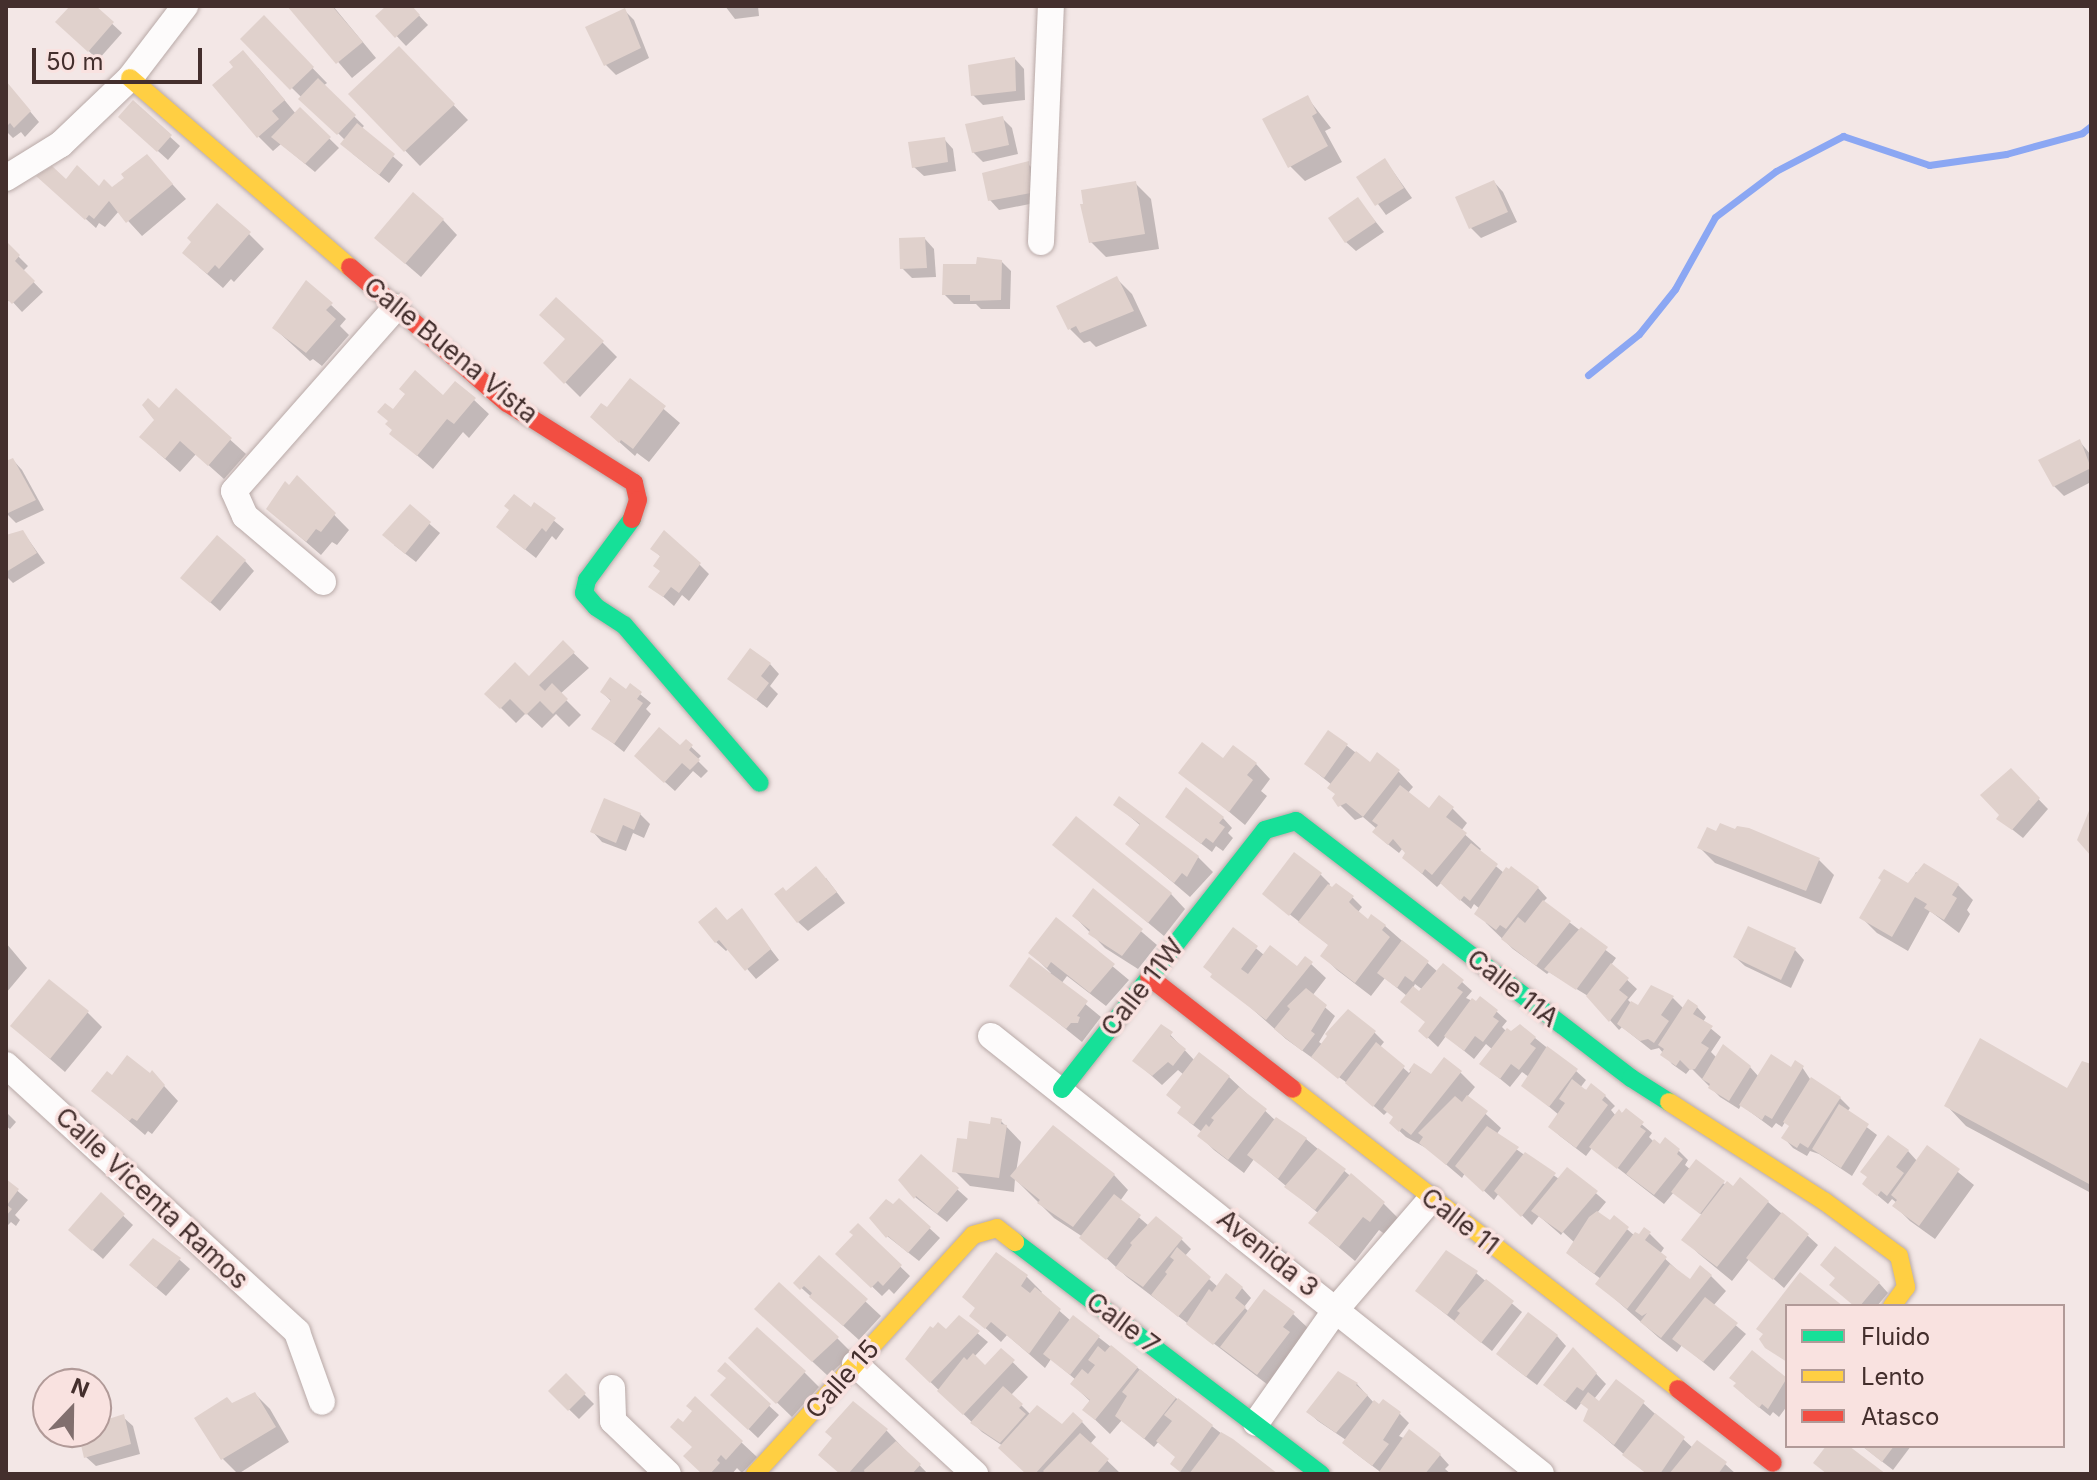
<!DOCTYPE html>
<style>
body{margin:0}
#map{position:relative;width:2097px;height:1480px;overflow:hidden;background:#f3e7e6;font-family:Inter,sans-serif}
div>[style]{position:absolute}
[style*='--x']{left:calc(var(--x)*1px);top:calc(var(--y)*1px);width:calc(var(--w)*1px);rotate:calc(var(--a)*1deg)}
.shadow>*{inset:0;background:#0003}
.stream>*{height:7px;margin:-3.5px;padding:0 3.5px;transform-origin:3.5px;border-radius:3.5px;background:#8ba7f3}
.building>*{inset:0;background:#e0d1cc}
.roads{filter:drop-shadow(0 0 2px #b8a9a7) drop-shadow(0 0 2px #b8a9a7)}
.street>*{height:26px;margin:-13px;padding:0 13px;transform-origin:13px;border-radius:13px;background:#fdfbfb}
.fast>*{height:18px;margin:-9px;padding:0 9px;transform-origin:9px;border-radius:9px;background:#16e098}
.slow>*{height:18px;margin:-9px;padding:0 9px;transform-origin:9px;border-radius:9px;background:#ffcf43}
.jam>*{height:18px;margin:-9px;padding:0 9px;transform-origin:9px;border-radius:9px;background:#f24e42}
span{translate:-50% -50%;white-space:nowrap;text-align:center;line-height:1.15;-webkit-text-stroke:7px #f9e2e0;paint-order:stroke}
.street-label{font-size:26px;color:#442f2d}
.frame{position:absolute;inset:0;border:8px solid #442f2d;pointer-events:none}
.legend{position:absolute;left:1785px;top:1304px;width:280px;height:144px;box-sizing:border-box;background:#f9e2e0;border:2px solid #b19a98;margin:0;padding:10px 14px;list-style:none;font-size:24px;color:#442f2d}
.legend li{display:flex;align-items:center;gap:16px;height:40px}
.legend b{width:40px;border:2px solid #b19a98}
.north{position:absolute;left:32px;top:1368px;width:80px;height:80px;box-sizing:border-box;background:#f9e2e0;border:2px solid #b19a98;border-radius:50%;rotate:22deg;font-size:22px;font-weight:700;line-height:32px;text-align:center;color:#442f2d}
.north::after{content:'';display:block;margin:auto;width:28px;height:36px;background:#816f6e;clip-path:polygon(50% 0,100% 100%,50% 72%,0 100%)}
.scale{position:absolute;left:32px;top:48px;width:170px;height:36px;box-sizing:border-box;border:4px solid #442f2d;border-top:0;padding-left:10px;font-size:24px;line-height:28px;white-space:nowrap;color:#442f2d;-webkit-text-stroke:6px #f9e2e0;paint-order:stroke}
</style>
<div id="map">
<div class="shadow">
<i style="clip-path:polygon(73px 6px,93px 6px,122px 33px,98px 60px,68px 31px)"></i>
<i style="clip-path:polygon(290px 6px,333px 6px,376px 58px,352px 78px)"></i>
<i style="clip-path:polygon(389px 6px,410px 6px,428px 25px,406px 46px,378px 16px)"></i>
<i style="clip-path:polygon(725px 6px,758px 6px,759px 16px,735px 19px)"></i>
<i style="clip-path:polygon(624px 10px,634px 20px,649px 58px,616px 75px,606px 65px,588px 28px)"></i>
<i style="clip-path:polygon(264px 18px,327px 83px,323px 86px,364px 126px,361px 129px,403px 165px,389px 183px,353px 154px,346px 141px,242px 39px)"></i>
<i style="clip-path:polygon(399px 49px,468px 120px,420px 166px,351px 94px)"></i>
<i style="clip-path:polygon(1015px 59px,1024px 69px,1025px 100px,983px 105px,973px 95px)"></i>
<i style="clip-path:polygon(258px 68px,296px 114px,300px 110px,339px 148px,315px 172px,281px 144px,273px 151px,258px 136px)"></i>
<i style="clip-path:polygon(6px 83px,39px 122px,25px 137px,21px 132px,13px 138px,6px 131px)"></i>
<i style="clip-path:polygon(1307px 97px,1331px 128px,1325px 131px,1342px 162px,1305px 181px,1290px 166px)"></i>
<i style="clip-path:polygon(133px 103px,180px 146px,168px 160px,130px 126px)"></i>
<i style="clip-path:polygon(1002px 118px,1012px 128px,1018px 154px,983px 162px,973px 152px)"></i>
<i style="clip-path:polygon(944px 139px,953px 149px,956px 171px,924px 176px,914px 167px)"></i>
<i style="clip-path:polygon(1385px 160px,1412px 198px,1386px 215px,1359px 178px)"></i>
<i style="clip-path:polygon(1028px 164px,1037px 173px,1040px 202px,999px 210px,990px 200px)"></i>
<i style="clip-path:polygon(161px 172px,186px 199px,142px 236px,119px 211px,105px 227px,99px 223px,96px 228px,48px 185px,67px 181px,112px 190px)"></i>
<i style="clip-path:polygon(1494px 182px,1503px 192px,1517px 222px,1481px 238px,1471px 228px,1458px 198px)"></i>
<i style="clip-path:polygon(1136px 184px,1151px 199px,1159px 249px,1106px 257px,1091px 242px)"></i>
<i style="clip-path:polygon(1358px 200px,1384px 232px,1356px 251px,1346px 242px)"></i>
<i style="clip-path:polygon(443px 220px,457px 235px,421px 277px,376px 238px)"></i>
<i style="clip-path:polygon(249px 234px,264px 249px,234px 282px,231px 279px,223px 288px,199px 267px,194px 242px)"></i>
<i style="clip-path:polygon(925px 239px,934px 249px,936px 277px,912px 278px,902px 268px)"></i>
<i style="clip-path:polygon(8px 246px,28px 266px,23px 271px,43px 292px,22px 312px,10px 299px,6px 304px)"></i>
<i style="clip-path:polygon(1001px 261px,1011px 271px,1010px 309px,981px 309px,976px 304px,954px 304px,944px 294px,978px 266px)"></i>
<i style="clip-path:polygon(1117px 279px,1132px 294px,1147px 326px,1096px 347px,1090px 341px,1084px 343px,1070px 329px)"></i>
<i style="clip-path:polygon(331px 305px,346px 319px,340px 326px,349px 335px,322px 366px,313px 359px,310px 361px,274px 328px)"></i>
<i style="clip-path:polygon(602px 342px,617px 357px,580px 397px,546px 363px)"></i>
<i style="clip-path:polygon(631px 381px,680px 423px,649px 462px,637px 453px,635px 456px,608px 432px)"></i>
<i style="clip-path:polygon(176px 391px,246px 454px,224px 479px,196px 454px,180px 472px,157px 452px,159px 411px)"></i>
<i style="clip-path:polygon(443px 398px,474px 400px,489px 414px,469px 438px,463px 432px,433px 469px,392px 434px,393px 412px)"></i>
<i style="clip-path:polygon(2080px 442px,2091px 455px,2091px 482px,2064px 496px,2054px 486px)"></i>
<i style="clip-path:polygon(13px 460px,22px 470px,44px 510px,16px 523px,6px 513px,6px 463px)"></i>
<i style="clip-path:polygon(298px 478px,349px 530px,337px 545px,332px 542px,321px 555px,268px 509px)"></i>
<i style="clip-path:polygon(535px 505px,564px 529px,556px 540px,552px 536px,536px 558px,508px 536px)"></i>
<i style="clip-path:polygon(410px 507px,440px 533px,416px 562px,394px 545px)"></i>
<i style="clip-path:polygon(23px 532px,45px 563px,13px 583px,6px 576px,6px 538px)"></i>
<i style="clip-path:polygon(653px 549px,699px 564px,709px 574px,689px 601px,682px 595px,674px 606px,651px 586px,661px 572px,662px 558px)"></i>
<i style="clip-path:polygon(245px 561px,254px 571px,220px 611px,193px 587px)"></i>
<i style="clip-path:polygon(563px 643px,589px 668px,560px 694px,581px 715px,569px 727px,556px 714px,542px 728px,526px 713px,516px 723px,487px 694px,529px 679px)"></i>
<i style="clip-path:polygon(770px 664px,779px 674px,770px 686px,778px 694px,767px 708px,730px 679px)"></i>
<i style="clip-path:polygon(630px 686px,651px 703px,646px 709px,651px 714px,624px 752px,594px 728px,612px 702px,602px 692px,627px 692px)"></i>
<i style="clip-path:polygon(686px 742px,701px 756px,697px 760px,708px 771px,701px 778px,693px 771px,675px 791px,646px 765px)"></i>
<i style="clip-path:polygon(1346px 745px,1370px 764px,1399px 772px,1413px 787px,1407px 794px,1429px 811px,1452px 808px,1467px 823px,1461px 831px,1481px 849px,1479px 852px,1504px 873px,1538px 888px,1547px 898px,1543px 902px,1616px 958px,1611px 965px,1637px 989px,1628px 1000px,1631px 1003px,1638px 1008px,1673px 998px,1684px 1009px,1697px 1007px,1706px 1017px,1703px 1022px,1721px 1037px,1711px 1052px,1717px 1058px,1750px 1067px,1759px 1077px,1802px 1067px,1810px 1079px,1840px 1098px,1850px 1108px,1847px 1112px,1877px 1135px,1852px 1176px,1819px 1154px,1810px 1151px,1807px 1156px,1793px 1148px,1784px 1138px,1791px 1127px,1785px 1122px,1782px 1127px,1776px 1123px,1772px 1128px,1741px 1105px,1739px 1109px,1720px 1097px,1691px 1068px,1686px 1074px,1672px 1064px,1659px 1048px,1651px 1050px,1622px 1027px,1619px 1030px,1588px 996px,1549px 972px,1547px 974px,1513px 949px,1486px 923px,1480px 909px,1474px 904px,1471px 909px,1441px 883px,1437px 887px,1404px 858px,1407px 854px,1402px 849px,1399px 853px,1385px 842px,1377px 829px,1363px 817px,1355px 820px,1340px 805px,1332px 785px,1306px 764px)"></i>
<i style="clip-path:polygon(1224px 761px,1256px 764px,1270px 779px,1261px 791px,1267px 796px,1245px 825px,1181px 772px)"></i>
<i style="clip-path:polygon(2011px 771px,2048px 809px,2023px 838px,1999px 819px)"></i>
<i style="clip-path:polygon(1115px 804px,1198px 857px,1213px 872px,1190px 897px,1128px 844px,1141px 826px)"></i>
<i style="clip-path:polygon(640px 814px,650px 824px,644px 838px,633px 833px,626px 851px,602px 842px,593px 832px)"></i>
<i style="clip-path:polygon(1223px 818px,1232px 828px,1228px 833px,1233px 838px,1223px 851px,1216px 846px,1212px 852px,1178px 826px)"></i>
<i style="clip-path:polygon(1055px 845px,1171px 894px,1185px 909px,1164px 936px)"></i>
<i style="clip-path:polygon(1700px 848px,1819px 860px,1834px 875px,1821px 904px,1715px 863px)"></i>
<i style="clip-path:polygon(evenodd,1295px 855px,1321px 875px,1330px 884px,1328px 887px,1333px 890px,1336px 885px,1353px 898px,1362px 907px,1358px 912px,1368px 921px,1385px 926px,1438px 972px,1462px 982px,1472px 991px,1466px 998px,1477px 1003px,1480px 999px,1497px 1012px,1507px 1021px,1502px 1027px,1507px 1032px,1535px 1038px,1576px 1071px,1586px 1080px,1580px 1088px,1605px 1096px,1615px 1106px,1611px 1110px,1616px 1116px,1626px 1111px,1652px 1133px,1649px 1137px,1654px 1142px,1679px 1151px,1688px 1160px,1685px 1165px,1691px 1170px,1768px 1202px,1808px 1236px,1818px 1245px,1784px 1288px,1750px 1258px,1732px 1281px,1699px 1254px,1684px 1239px,1703px 1216px,1674px 1192px,1664px 1204px,1592px 1148px,1586px 1156px,1560px 1136px,1550px 1127px,1559px 1115px,1523px 1085px,1529px 1077px,1522px 1072px,1510px 1087px,1482px 1064px,1493px 1050px,1486px 1044px,1474px 1059px,1446px 1036px,1438px 1047px,1421px 1031px,1427px 1023px,1407px 996px,1385px 978px,1371px 996px,1337px 970px,1323px 956px,1330px 946px,1264px 894px,1295px 855px,1415px 984px,1423px 990px,1420px 993px,1413px 988px,1415px 984px)"></i>
<i style="clip-path:polygon(1916px 872px,1958px 885px,1973px 900px,1967px 910px,1970px 914px,1959px 933px,1930px 911px,1908px 951px,1877px 933px,1862px 918px,1883px 880px,1909px 886px)"></i>
<i style="clip-path:polygon(826px 878px,845px 903px,808px 931px,798px 922px,786px 893px)"></i>
<i style="clip-path:polygon(1094px 891px,1157px 945px,1138px 969px,1105px 948px,1074px 916px)"></i>
<i style="clip-path:polygon(741px 911px,779px 960px,756px 979px,729px 948px,726px 951px,716px 942px,728px 922px)"></i>
<i style="clip-path:polygon(1057px 920px,1129px 980px,1106px 1006px,1067px 976px,1061px 984px,1101px 1017px,1082px 1042px,1011px 985px,1051px 973px,1031px 953px)"></i>
<i style="clip-path:polygon(1234px 930px,1264px 955px,1298px 968px,1311px 964px,1326px 978px,1312px 996px,1335px 1016px,1319px 1042px,1323px 1045px,1374px 1032px,1384px 1042px,1380px 1047px,1409px 1073px,1414px 1066px,1431px 1076px,1460px 1072px,1475px 1087px,1467px 1097px,1501px 1128px,1496px 1135px,1559px 1179px,1568px 1169px,1606px 1202px,1597px 1213px,1610px 1223px,1614px 1218px,1635px 1236px,1650px 1234px,1664px 1248px,1660px 1254px,1690px 1282px,1711px 1276px,1726px 1291px,1713px 1306px,1746px 1334px,1714px 1371px,1682px 1345px,1677px 1352px,1658px 1337px,1598px 1284px,1601px 1279px,1578px 1262px,1575px 1243px,1563px 1232px,1561px 1235px,1539px 1216px,1532px 1225px,1499px 1193px,1494px 1200px,1465px 1173px,1462px 1178px,1428px 1149px,1406px 1137px,1391px 1123px,1395px 1118px,1388px 1111px,1384px 1115px,1350px 1085px,1286px 1039px,1205px 967px)"></i>
<i style="clip-path:polygon(6px 943px,27px 968px,6px 993px)"></i>
<i style="clip-path:polygon(1795px 950px,1804px 960px,1791px 988px,1745px 966px,1735px 957px)"></i>
<i style="clip-path:polygon(87px 1012px,102px 1027px,65px 1072px,12px 1026px)"></i>
<i style="clip-path:polygon(1162px 1026px,1195px 1061px,1229px 1077px,1276px 1121px,1306px 1139px,1384px 1204px,1399px 1219px,1386px 1235px,1379px 1230px,1355px 1261px,1310px 1223px,1318px 1213px,1254px 1159px,1244px 1173px,1214px 1150px,1199px 1135px,1202px 1132px,1189px 1122px,1183px 1108px,1184px 1075px,1178px 1070px,1162px 1085px,1135px 1061px)"></i>
<i style="clip-path:polygon(2083px 1064px,2091px 1066px,2091px 1193px,1966px 1126px,1947px 1106px,2068px 1091px)"></i>
<i style="clip-path:polygon(152px 1073px,178px 1101px,152px 1134px,148px 1131px,145px 1135px,94px 1091px,112px 1077px)"></i>
<i style="clip-path:polygon(6px 1112px,16px 1122px,10px 1129px,6px 1126px)"></i>
<i style="clip-path:polygon(1001px 1121px,1021px 1142px,1016px 1172px,1114px 1175px,1128px 1190px,1120px 1201px,1149px 1226px,1181px 1239px,1191px 1249px,1184px 1257px,1218px 1287px,1242px 1288px,1251px 1298px,1244px 1307px,1249px 1312px,1293px 1314px,1308px 1328px,1272px 1388px,1127px 1277px,1083px 1237px,1054px 1218px,1015px 1179px,1014px 1192px,970px 1186px,955px 1171px,968px 1142px)"></i>
<i style="clip-path:polygon(1928px 1148px,1974px 1185px,1935px 1239px,1910px 1221px,1895px 1206px,1897px 1203px,1892px 1199px,1888px 1204px,1864px 1184px,1908px 1151px,1918px 1162px)"></i>
<i style="clip-path:polygon(921px 1157px,968px 1199px,947px 1222px,915px 1197px)"></i>
<i style="clip-path:polygon(6px 1181px,28px 1200px,15px 1215px,20px 1220px,16px 1226px,11px 1222px,6px 1227px)"></i>
<i style="clip-path:polygon(101px 1195px,133px 1225px,103px 1259px,80px 1239px)"></i>
<i style="clip-path:polygon(899px 1200px,940px 1238px,919px 1261px,887px 1236px,893px 1207px)"></i>
<i style="clip-path:polygon(858px 1226px,910px 1276px,894px 1294px,889px 1289px,882px 1296px,838px 1254px,855px 1236px)"></i>
<i style="clip-path:polygon(165px 1247px,190px 1269px,166px 1296px,141px 1275px)"></i>
<i style="clip-path:polygon(996px 1255px,1027px 1277px,1042px 1292px,1040px 1294px,1071px 1321px,1074px 1318px,1273px 1474px,1183px 1474px,1172px 1464px,1177px 1458px,1159px 1441px,1154px 1447px,1122px 1420px,1110px 1434px,1085px 1410px,1091px 1402px,1072px 1384px,1076px 1380px,1051px 1359px,1045px 1368px,1007px 1335px,1001px 1342px,972px 1316px)"></i>
<i style="clip-path:polygon(819px 1258px,881px 1316px,859px 1340px,796px 1283px)"></i>
<i style="clip-path:polygon(1476px 1273px,1522px 1312px,1492px 1351px,1428px 1300px)"></i>
<i style="clip-path:polygon(1879px 1283px,1888px 1293px,1877px 1306px,1855px 1306px)"></i>
<i style="clip-path:polygon(959px 1318px,988px 1342px,974px 1357px,985px 1368px,1001px 1351px,1028px 1377px,1011px 1395px,1031px 1415px,1062px 1426px,1082px 1422px,1096px 1437px,1090px 1444px,1121px 1474px,1028px 1474px,1003px 1446px,982px 1432px,917px 1369px)"></i>
<i style="clip-path:polygon(772px 1324px,837px 1338px,852px 1353px,828px 1376px)"></i>
<i style="clip-path:polygon(1557px 1336px,1566px 1346px,1537px 1385px,1508px 1363px)"></i>
<i style="clip-path:polygon(1573px 1350px,1606px 1384px,1594px 1399px,1599px 1404px,1643px 1403px,1693px 1448px,1725px 1464px,1736px 1474px,1647px 1474px,1585px 1421px,1590px 1410px,1582px 1402px,1576px 1410px,1555px 1394px)"></i>
<i style="clip-path:polygon(1752px 1353px,1787px 1381px,1787px 1406px,1779px 1417px,1773px 1412px,1770px 1416px,1745px 1396px,1738px 1384px)"></i>
<i style="clip-path:polygon(731px 1358px,804px 1372px,819px 1387px,792px 1417px)"></i>
<i style="clip-path:polygon(725px 1365px,779px 1415px,758px 1438px,723px 1405px,728px 1379px)"></i>
<i style="clip-path:polygon(1338px 1374px,1357px 1384px,1374px 1403px,1379px 1407px,1383px 1401px,1400px 1414px,1409px 1423px,1399px 1436px,1440px 1455px,1449px 1465px,1445px 1469px,1451px 1474px,1383px 1474px,1354px 1452px,1344px 1443px,1346px 1440px,1318px 1421px,1308px 1412px)"></i>
<i style="clip-path:polygon(566px 1376px,594px 1404px,579px 1419px,550px 1391px)"></i>
<i style="clip-path:polygon(255px 1394px,270px 1409px,289px 1442px,238px 1474px,223px 1459px,233px 1405px)"></i>
<i style="clip-path:polygon(695px 1399px,757px 1457px,742px 1473px,737px 1468px,732px 1474px,704px 1474px,683px 1424px,695px 1411px)"></i>
<i style="clip-path:polygon(853px 1404px,887px 1431px,928px 1474px,841px 1474px,835px 1439px)"></i>
<i style="clip-path:polygon(123px 1417px,133px 1426px,140px 1454px,96px 1466px,86px 1457px,80px 1432px,96px 1432px,96px 1425px)"></i>
<i style="clip-path:polygon(1862px 1446px,1911px 1446px,1893px 1470px)"></i>
</div>
<div class="stream">
<i style="--x:1588;--y:375;--w:65;--a:-38.8"></i>
<i style="--x:1639;--y:334;--w:58;--a:-51.3"></i>
<i style="--x:1675;--y:289;--w:82;--a:-60.9"></i>
<i style="--x:1715;--y:217;--w:76;--a:-37"></i>
<i style="--x:1776;--y:171;--w:76;--a:-27.6"></i>
<i style="--x:1843;--y:136;--w:91;--a:18.6"></i>
<i style="--x:1929;--y:165;--w:78;--a:-8.1"></i>
<i style="--x:2006;--y:154;--w:79;--a:-15.4"></i>
<i style="--x:2082;--y:133;--w:11;--a:-38"></i>
</div>
<div class="building">
<i style="clip-path:polygon(70px 6px,96px 6px,114px 22px,88px 52px,55px 22px)"></i>
<i style="clip-path:polygon(287px 6px,332px 6px,363px 42px,336px 64px)"></i>
<i style="clip-path:polygon(386px 6px,412px 6px,420px 15px,395px 38px,375px 16px)"></i>
<i style="clip-path:polygon(625px 8px,641px 48px,604px 66px,585px 27px)"></i>
<i style="clip-path:polygon(264px 15px,314px 67px,290px 90px,240px 39px)"></i>
<i style="clip-path:polygon(399px 46px,455px 104px,404px 152px,348px 94px)"></i>
<i style="clip-path:polygon(243px 50px,285px 100px,272px 111px,279px 119px,257px 138px,212px 85px,233px 67px,229px 62px)"></i>
<i style="clip-path:polygon(1015px 57px,1016px 91px,971px 96px,968px 65px)"></i>
<i style="clip-path:polygon(318px 78px,356px 115px,337px 135px,298px 99px)"></i>
<i style="clip-path:polygon(6px 81px,31px 111px,14px 128px,10px 123px,6px 127px)"></i>
<i style="clip-path:polygon(1308px 95px,1317px 113px,1312px 116px,1328px 146px,1288px 168px,1262px 119px)"></i>
<i style="clip-path:polygon(133px 100px,172px 135px,157px 152px,118px 117px)"></i>
<i style="clip-path:polygon(300px 107px,331px 137px,305px 164px,271px 137px)"></i>
<i style="clip-path:polygon(1003px 116px,1009px 145px,972px 153px,965px 124px)"></i>
<i style="clip-path:polygon(357px 123px,395px 154px,379px 175px,340px 144px)"></i>
<i style="clip-path:polygon(945px 137px,948px 162px,912px 168px,908px 142px)"></i>
<i style="clip-path:polygon(147px 154px,173px 184px,126px 223px,109px 201px,94px 219px,89px 215px,85px 220px,36px 176px,52px 166px,66px 179px,77px 165px,99px 186px,104px 179px,112px 187px,124px 178px,121px 174px)"></i>
<i style="clip-path:polygon(1385px 158px,1404px 188px,1375px 206px,1356px 177px)"></i>
<i style="clip-path:polygon(1029px 161px,1031px 193px,988px 201px,982px 173px)"></i>
<i style="clip-path:polygon(1494px 180px,1508px 212px,1469px 229px,1455px 197px)"></i>
<i style="clip-path:polygon(1136px 181px,1145px 234px,1089px 243px,1080px 204px,1083px 204px,1081px 190px)"></i>
<i style="clip-path:polygon(413px 192px,444px 219px,405px 264px,374px 238px)"></i>
<i style="clip-path:polygon(1358px 197px,1376px 222px,1345px 243px,1328px 218px)"></i>
<i style="clip-path:polygon(217px 203px,251px 232px,219px 269px,215px 265px,207px 274px,182px 253px,191px 242px,187px 238px)"></i>
<i style="clip-path:polygon(925px 237px,927px 268px,900px 269px,899px 238px)"></i>
<i style="clip-path:polygon(8px 243px,20px 255px,15px 261px,35px 281px,12px 304px,6px 298px)"></i>
<i style="clip-path:polygon(977px 257px,1002px 260px,1001px 300px,970px 301px,970px 295px,942px 295px,943px 264px,976px 264px)"></i>
<i style="clip-path:polygon(1117px 276px,1134px 311px,1080px 333px,1076px 326px,1068px 330px,1056px 306px)"></i>
<i style="clip-path:polygon(306px 280px,333px 303px,326px 310px,336px 319px,306px 353px,272px 328px)"></i>
<i style="clip-path:polygon(556px 297px,604px 341px,564px 384px,543px 363px,565px 339px,539px 315px)"></i>
<i style="clip-path:polygon(415px 370px,443px 395px,455px 381px,476px 398px,454px 424px,447px 419px,417px 456px,389px 434px,392px 430px,385px 424px,388px 421px,377px 412px,385px 403px,393px 409px,405px 394px,399px 389px)"></i>
<i style="clip-path:polygon(630px 378px,666px 406px,633px 449px,621px 440px,619px 443px,590px 417px,601px 403px,607px 407px)"></i>
<i style="clip-path:polygon(176px 388px,232px 438px,208px 466px,180px 441px,165px 459px,139px 437px,154px 420px,142px 405px,148px 398px,159px 408px)"></i>
<i style="clip-path:polygon(2080px 439px,2091px 468px,2053px 487px,2038px 460px)"></i>
<i style="clip-path:polygon(13px 458px,36px 500px,6px 514px,6px 461px)"></i>
<i style="clip-path:polygon(297px 475px,336px 513px,321px 532px,316px 529px,306px 542px,266px 509px,285px 481px,289px 485px)"></i>
<i style="clip-path:polygon(514px 494px,531px 507px,534px 502px,556px 518px,546px 532px,542px 528px,525px 550px,496px 527px,509px 510px,504px 506px)"></i>
<i style="clip-path:polygon(410px 504px,431px 522px,405px 554px,382px 535px)"></i>
<i style="clip-path:polygon(23px 530px,37px 553px,6px 572px,6px 535px)"></i>
<i style="clip-path:polygon(664px 530px,701px 563px,679px 593px,671px 587px,663px 597px,648px 587px,660px 571px,653px 566px,660px 556px,650px 549px)"></i>
<i style="clip-path:polygon(217px 535px,246px 560px,210px 603px,180px 578px)"></i>
<i style="clip-path:polygon(563px 640px,575px 652px,539px 685px,545px 691px,552px 683px,568px 699px,553px 714px,540px 701px,526px 715px,510px 699px,500px 709px,484px 694px,515px 662px,529px 676px)"></i>
<i style="clip-path:polygon(750px 648px,771px 663px,761px 676px,769px 683px,756px 700px,727px 679px)"></i>
<i style="clip-path:polygon(610px 677px,626px 689px,630px 683px,642px 692px,637px 699px,643px 703px,614px 744px,591px 729px,611px 700px,600px 692px)"></i>
<i style="clip-path:polygon(659px 727px,680px 745px,686px 739px,693px 745px,689px 750px,700px 760px,690px 770px,682px 763px,664px 783px,634px 756px)"></i>
<i style="clip-path:polygon(1328px 730px,1348px 744px,1324px 778px,1304px 764px)"></i>
<i style="clip-path:polygon(1202px 742px,1223px 758px,1233px 745px,1257px 763px,1247px 775px,1253px 780px,1229px 812px,1178px 773px)"></i>
<i style="clip-path:polygon(1356px 751px,1370px 762px,1377px 752px,1400px 770px,1363px 817px,1346px 803px,1338px 807px,1332px 798px,1335px 794px,1327px 788px)"></i>
<i style="clip-path:polygon(2011px 768px,2040px 798px,2012px 830px,1996px 819px,1999px 815px,1980px 795px)"></i>
<i style="clip-path:polygon(1400px 785px,1429px 808px,1439px 795px,1454px 807px,1446px 817px,1467px 833px,1432px 875px,1425px 869px,1422px 874px,1402px 858px,1405px 853px,1393px 839px,1388px 845px,1372px 832px,1378px 825px,1372px 821px)"></i>
<i style="clip-path:polygon(1186px 787px,1224px 817px,1219px 823px,1225px 827px,1213px 843px,1206px 838px,1201px 844px,1165px 817px)"></i>
<i style="clip-path:polygon(1119px 796px,1199px 856px,1187px 877px,1182px 873px,1174px 883px,1125px 844px,1140px 824px,1113px 805px)"></i>
<i style="clip-path:polygon(604px 798px,641px 813px,634px 830px,623px 825px,616px 843px,590px 832px)"></i>
<i style="clip-path:polygon(2091px 806px,2091px 856px,2077px 840px)"></i>
<i style="clip-path:polygon(1076px 816px,1172px 893px,1148px 923px,1052px 845px)"></i>
<i style="clip-path:polygon(1720px 823px,1735px 829px,1737px 826px,1749px 828px,1820px 858px,1806px 891px,1697px 848px,1707px 827px,1716px 831px)"></i>
<i style="clip-path:polygon(1471px 843px,1498px 864px,1470px 901px,1464px 896px,1460px 901px,1440px 883px)"></i>
<i style="clip-path:polygon(1294px 852px,1322px 873px,1289px 916px,1262px 894px)"></i>
<i style="clip-path:polygon(1924px 863px,1959px 884px,1952px 895px,1957px 898px,1944px 920px,1924px 908px,1927px 904px,1915px 897px,1892px 937px,1859px 918px,1881px 880px,1878px 878px,1884px 869px,1908px 883px)"></i>
<i style="clip-path:polygon(816px 866px,837px 892px,797px 923px,774px 894px,783px 887px,786px 891px)"></i>
<i style="clip-path:polygon(1511px 866px,1539px 887px,1506px 929px,1500px 925px,1496px 930px,1474px 914px,1506px 867px,1509px 869px)"></i>
<i style="clip-path:polygon(1336px 883px,1354px 896px,1349px 902px,1356px 909px,1368px 919px,1371px 914px,1386px 925px,1382px 930px,1390px 937px,1355px 983px,1320px 956px,1328px 945px,1298px 922px,1328px 884px,1332px 887px)"></i>
<i style="clip-path:polygon(1093px 888px,1143px 929px,1122px 956px,1088px 934px,1090px 930px,1072px 916px)"></i>
<i style="clip-path:polygon(1543px 900px,1571px 921px,1536px 966px,1501px 939px,1518px 917px,1525px 923px)"></i>
<i style="clip-path:polygon(716px 907px,727px 920px,742px 908px,771px 949px,745px 971px,719px 940px,715px 943px,698px 922px)"></i>
<i style="clip-path:polygon(1056px 917px,1115px 964px,1090px 993px,1051px 962px,1047px 968px,1028px 953px)"></i>
<i style="clip-path:polygon(1748px 926px,1796px 948px,1781px 980px,1733px 957px)"></i>
<i style="clip-path:polygon(1233px 927px,1258px 946px,1241px 969px,1248px 974px,1270px 945px,1297px 966px,1305px 956px,1313px 962px,1266px 1020px,1210px 977px,1212px 974px,1203px 967px)"></i>
<i style="clip-path:polygon(1581px 927px,1608px 947px,1576px 990px,1544px 969px)"></i>
<i style="clip-path:polygon(1402px 940px,1429px 961px,1413px 982px,1405px 976px,1397px 988px,1377px 973px)"></i>
<i style="clip-path:polygon(1029px 957px,1088px 1001px,1077px 1016px,1080px 1017px,1078px 1023px,1071px 1023px,1066px 1029px,1009px 986px)"></i>
<i style="clip-path:polygon(1443px 963px,1464px 980px,1457px 988px,1463px 992px,1427px 1039px,1418px 1031px,1425px 1022px,1400px 1002px,1413px 986px,1419px 991px)"></i>
<i style="clip-path:polygon(1611px 963px,1629px 978px,1619px 990px,1628px 997px,1609px 1022px,1586px 996px)"></i>
<i style="clip-path:polygon(49px 979px,89px 1011px,50px 1059px,10px 1026px)"></i>
<i style="clip-path:polygon(1651px 985px,1674px 996px,1661px 1015px,1669px 1021px,1654px 1043px,1648px 1039px,1640px 1041px,1617px 1024px,1631px 1001px,1638px 1005px)"></i>
<i style="clip-path:polygon(1306px 988px,1327px 1005px,1311px 1031px,1315px 1034px,1302px 1051px,1274px 1029px,1290px 1009px,1287px 1006px)"></i>
<i style="clip-path:polygon(1480px 996px,1498px 1010px,1493px 1017px,1499px 1021px,1483px 1042px,1475px 1036px,1464px 1051px,1444px 1036px,1472px 998px,1476px 1001px)"></i>
<i style="clip-path:polygon(1688px 999px,1698px 1006px,1693px 1014px,1713px 1026px,1701px 1043px,1709px 1048px,1695px 1069px,1690px 1070px,1680px 1060px,1676px 1066px,1660px 1055px,1664px 1049px,1658px 1045px)"></i>
<i style="clip-path:polygon(1348px 1009px,1376px 1031px,1338px 1079px,1311px 1057px,1327px 1036px,1325px 1034px)"></i>
<i style="clip-path:polygon(1161px 1024px,1173px 1032px,1170px 1036px,1186px 1049px,1173px 1066px,1168px 1062px,1152px 1076px,1132px 1061px)"></i>
<i style="clip-path:polygon(1520px 1024px,1536px 1037px,1530px 1044px,1536px 1048px,1519px 1070px,1511px 1064px,1500px 1079px,1479px 1064px,1507px 1028px,1511px 1031px)"></i>
<i style="clip-path:polygon(1980px 1038px,2067px 1088px,2082px 1061px,2091px 1064px,2089px 1184px,1944px 1106px)"></i>
<i style="clip-path:polygon(1376px 1042px,1405px 1066px,1373px 1107px,1345px 1083px)"></i>
<i style="clip-path:polygon(1723px 1044px,1751px 1066px,1729px 1101px,1708px 1088px,1710px 1084px,1702px 1079px)"></i>
<i style="clip-path:polygon(1547px 1046px,1578px 1069px,1549px 1107px,1521px 1086px)"></i>
<i style="clip-path:polygon(1199px 1052px,1230px 1076px,1193px 1125px,1177px 1113px,1181px 1107px,1166px 1095px)"></i>
<i style="clip-path:polygon(1771px 1054px,1791px 1067px,1795px 1060px,1804px 1066px,1772px 1119px,1765px 1115px,1762px 1120px,1739px 1105px)"></i>
<i style="clip-path:polygon(127px 1055px,150px 1073px,152px 1070px,165px 1085px,137px 1121px,132px 1118px,129px 1121px,91px 1091px,107px 1071px,112px 1075px)"></i>
<i style="clip-path:polygon(1444px 1057px,1462px 1071px,1411px 1135px,1402px 1128px,1399px 1132px,1389px 1123px,1393px 1117px,1383px 1109px,1411px 1072px,1409px 1070px,1414px 1063px,1431px 1074px)"></i>
<i style="clip-path:polygon(1811px 1077px,1841px 1097px,1808px 1148px,1800px 1143px,1797px 1148px,1781px 1138px,1789px 1126px,1783px 1122px)"></i>
<i style="clip-path:polygon(1572px 1079px,1586px 1090px,1591px 1083px,1606px 1095px,1602px 1100px,1608px 1105px,1576px 1148px,1548px 1127px,1565px 1103px,1559px 1099px)"></i>
<i style="clip-path:polygon(1239px 1087px,1267px 1109px,1228px 1160px,1197px 1136px,1206px 1124px,1209px 1127px,1214px 1120px,1211px 1118px)"></i>
<i style="clip-path:polygon(1467px 1095px,1488px 1111px,1446px 1165px,1419px 1143px,1423px 1137px,1418px 1133px,1455px 1096px,1462px 1102px)"></i>
<i style="clip-path:polygon(1839px 1104px,1869px 1124px,1841px 1168px,1812px 1149px)"></i>
<i style="clip-path:polygon(1626px 1108px,1644px 1122px,1640px 1127px,1646px 1131px,1617px 1169px,1589px 1147px,1619px 1109px,1622px 1113px)"></i>
<i style="clip-path:polygon(991px 1117px,1002px 1119px,1001px 1124px,1007px 1125px,999px 1178px,952px 1172px,957px 1138px,967px 1139px,969px 1121px,990px 1124px)"></i>
<i style="clip-path:polygon(1276px 1117px,1307px 1138px,1278px 1179px,1247px 1155px)"></i>
<i style="clip-path:polygon(1053px 1125px,1115px 1174px,1073px 1227px,1037px 1203px,1040px 1200px,1010px 1176px)"></i>
<i style="clip-path:polygon(1487px 1126px,1519px 1147px,1483px 1192px,1455px 1166px)"></i>
<i style="clip-path:polygon(1888px 1135px,1909px 1150px,1896px 1167px,1904px 1173px,1887px 1196px,1881px 1191px,1877px 1196px,1862px 1184px,1867px 1177px,1860px 1172px)"></i>
<i style="clip-path:polygon(1665px 1137px,1680px 1149px,1677px 1154px,1683px 1159px,1654px 1195px,1626px 1174px,1654px 1139px,1660px 1144px)"></i>
<i style="clip-path:polygon(1927px 1145px,1960px 1169px,1919px 1226px,1892px 1206px,1897px 1200px,1891px 1195px)"></i>
<i style="clip-path:polygon(1318px 1148px,1346px 1169px,1315px 1210px,1284px 1187px)"></i>
<i style="clip-path:polygon(1525px 1152px,1556px 1173px,1521px 1217px,1494px 1191px)"></i>
<i style="clip-path:polygon(921px 1154px,959px 1188px,937px 1214px,916px 1196px,914px 1199px,898px 1180px)"></i>
<i style="clip-path:polygon(1696px 1159px,1725px 1181px,1700px 1214px,1671px 1192px)"></i>
<i style="clip-path:polygon(1567px 1167px,1598px 1191px,1562px 1233px,1531px 1211px)"></i>
<i style="clip-path:polygon(1351px 1173px,1385px 1202px,1370px 1222px,1363px 1217px,1339px 1247px,1308px 1223px)"></i>
<i style="clip-path:polygon(1740px 1177px,1769px 1201px,1717px 1267px,1681px 1240px,1727px 1181px,1733px 1186px)"></i>
<i style="clip-path:polygon(6px 1179px,19px 1189px,7px 1205px,12px 1209px,6px 1216px)"></i>
<i style="clip-path:polygon(101px 1192px,125px 1214px,92px 1251px,68px 1230px)"></i>
<i style="clip-path:polygon(1114px 1194px,1141px 1215px,1106px 1260px,1079px 1238px)"></i>
<i style="clip-path:polygon(899px 1198px,931px 1227px,908px 1253px,888px 1236px,886px 1238px,869px 1218px,886px 1199px,893px 1204px)"></i>
<i style="clip-path:polygon(1597px 1211px,1610px 1220px,1614px 1215px,1629px 1227px,1594px 1274px,1566px 1253px,1589px 1217px)"></i>
<i style="clip-path:polygon(1782px 1212px,1809px 1234px,1773px 1280px,1746px 1258px)"></i>
<i style="clip-path:polygon(1156px 1216px,1183px 1238px,1143px 1287px,1115px 1268px,1132px 1245px,1130px 1243px)"></i>
<i style="clip-path:polygon(858px 1223px,902px 1265px,883px 1286px,878px 1281px,871px 1288px,835px 1254px,853px 1235px,849px 1232px)"></i>
<i style="clip-path:polygon(1644px 1227px,1651px 1232px,1645px 1240px,1667px 1257px,1627px 1309px,1595px 1284px,1635px 1232px,1639px 1234px)"></i>
<i style="clip-path:polygon(153px 1238px,181px 1258px,156px 1288px,129px 1265px)"></i>
<i style="clip-path:polygon(1835px 1246px,1880px 1282px,1860px 1306px,1854px 1306px,1829px 1285px,1835px 1278px,1820px 1265px)"></i>
<i style="clip-path:polygon(1177px 1247px,1211px 1277px,1178px 1317px,1151px 1295px,1167px 1274px,1165px 1272px,1174px 1260px,1170px 1257px)"></i>
<i style="clip-path:polygon(1446px 1250px,1478px 1271px,1447px 1315px,1415px 1291px)"></i>
<i style="clip-path:polygon(996px 1252px,1028px 1275px,1021px 1286px,1030px 1293px,1035px 1287px,1061px 1309px,1029px 1354px,991px 1322px,985px 1329px,969px 1316px,975px 1308px,962px 1297px)"></i>
<i style="clip-path:polygon(819px 1255px,868px 1299px,843px 1326px,809px 1297px,812px 1293px,804px 1286px,800px 1290px,793px 1283px)"></i>
<i style="clip-path:polygon(1670px 1264px,1690px 1279px,1700px 1265px,1712px 1275px,1661px 1338px,1640px 1322px,1647px 1313px,1642px 1316px,1635px 1311px)"></i>
<i style="clip-path:polygon(1800px 1272px,1843px 1306px,1787px 1306px,1787px 1362px,1765px 1348px,1759px 1339px,1763px 1334px,1756px 1329px)"></i>
<i style="clip-path:polygon(1226px 1273px,1243px 1287px,1235px 1298px,1246px 1307px,1213px 1345px,1186px 1324px,1209px 1289px,1212px 1292px)"></i>
<i style="clip-path:polygon(1486px 1279px,1514px 1301px,1481px 1343px,1454px 1321px,1460px 1313px,1457px 1311px)"></i>
<i style="clip-path:polygon(779px 1282px,839px 1337px,812px 1362px,754px 1309px)"></i>
<i style="clip-path:polygon(1264px 1289px,1295px 1312px,1283px 1327px,1290px 1332px,1257px 1375px,1220px 1347px)"></i>
<i style="clip-path:polygon(1705px 1297px,1738px 1323px,1703px 1362px,1672px 1339px)"></i>
<i style="clip-path:polygon(1528px 1312px,1558px 1335px,1526px 1377px,1496px 1354px)"></i>
<i style="clip-path:polygon(959px 1315px,980px 1331px,930px 1383px,905px 1359px,930px 1326px,933px 1328px,938px 1322px,946px 1329px)"></i>
<i style="clip-path:polygon(1073px 1315px,1100px 1336px,1070px 1375px,1043px 1354px)"></i>
<i style="clip-path:polygon(757px 1327px,806px 1371px,776px 1404px,728px 1358px)"></i>
<i style="clip-path:polygon(1111px 1345px,1138px 1367px,1095px 1420px,1082px 1410px,1090px 1400px,1070px 1384px,1082px 1369px,1088px 1374px,1095px 1365px,1088px 1360px,1098px 1346px,1105px 1352px)"></i>
<i style="clip-path:polygon(1573px 1347px,1597px 1373px,1583px 1391px,1577px 1387px,1565px 1402px,1543px 1385px)"></i>
<i style="clip-path:polygon(1001px 1348px,1015px 1360px,963px 1415px,937px 1391px,964px 1357px,967px 1360px,973px 1353px,985px 1365px)"></i>
<i style="clip-path:polygon(1752px 1350px,1787px 1378px,1768px 1409px,1762px 1404px,1759px 1408px,1733px 1386px,1736px 1383px,1729px 1378px)"></i>
<i style="clip-path:polygon(725px 1362px,771px 1404px,748px 1430px,710px 1395px,726px 1378px,717px 1371px)"></i>
<i style="clip-path:polygon(1140px 1369px,1176px 1398px,1144px 1439px,1115px 1416px,1127px 1396px,1122px 1392px)"></i>
<i style="clip-path:polygon(1338px 1371px,1358px 1383px,1356px 1385px,1368px 1395px,1336px 1433px,1306px 1412px)"></i>
<i style="clip-path:polygon(566px 1373px,586px 1393px,568px 1411px,548px 1391px)"></i>
<i style="clip-path:polygon(1616px 1379px,1645px 1401px,1614px 1445px,1583px 1421px,1588px 1409px,1580px 1403px,1588px 1392px,1599px 1401px)"></i>
<i style="clip-path:polygon(1003px 1386px,1023px 1404px,1019px 1408px,1026px 1414px,1000px 1443px,970px 1423px)"></i>
<i style="clip-path:polygon(255px 1392px,276px 1427px,221px 1460px,194px 1418px,227px 1397px,232px 1403px)"></i>
<i style="clip-path:polygon(695px 1396px,743px 1441px,726px 1460px,721px 1455px,717px 1460px,720px 1463px,710px 1474px,702px 1474px,683px 1456px,692px 1447px,670px 1427px,678px 1418px,683px 1422px,692px 1411px,686px 1406px)"></i>
<i style="clip-path:polygon(1178px 1398px,1213px 1425px,1180px 1472px,1170px 1464px,1175px 1457px,1156px 1441px,1172px 1421px,1164px 1415px)"></i>
<i style="clip-path:polygon(1383px 1399px,1401px 1412px,1383px 1440px,1389px 1444px,1372px 1466px,1342px 1443px,1374px 1400px,1379px 1404px)"></i>
<i style="clip-path:polygon(853px 1401px,888px 1429px,848px 1474px,840px 1474px,818px 1455px,832px 1438px,825px 1432px)"></i>
<i style="clip-path:polygon(1037px 1405px,1062px 1424px,1073px 1412px,1083px 1421px,1035px 1474px,1026px 1474px,998px 1448px)"></i>
<i style="clip-path:polygon(1655px 1413px,1685px 1437px,1660px 1474px,1647px 1474px,1622px 1455px)"></i>
<i style="clip-path:polygon(124px 1414px,131px 1444px,84px 1458px,78px 1432px,96px 1432px,96px 1423px)"></i>
<i style="clip-path:polygon(1409px 1429px,1441px 1454px,1425px 1474px,1381px 1474px,1379px 1472px)"></i>
<i style="clip-path:polygon(1221px 1432px,1233px 1439px,1278px 1474px,1189px 1474px)"></i>
<i style="clip-path:polygon(1080px 1433px,1109px 1459px,1096px 1474px,1046px 1474px,1043px 1471px)"></i>
<i style="clip-path:polygon(1697px 1440px,1727px 1462px,1718px 1474px,1669px 1474px)"></i>
<i style="clip-path:polygon(896px 1441px,921px 1464px,912px 1474px,865px 1474px,864px 1470px)"></i>
<i style="clip-path:polygon(1826px 1446px,1849px 1446px,1886px 1474px,1827px 1474px,1813px 1463px)"></i>
<i style="clip-path:polygon(1862px 1446px,1894px 1446px,1882px 1462px)"></i>
</div>
<div class="roads">
<div class="street">
<i style="--x:6;--y:178;--w:65;--a:-31.7"></i>
<i style="--x:61;--y:144;--w:95;--a:-43.7"></i>
<i style="--x:130;--y:78;--w:91;--a:-52.6"></i>
<i style="--x:1041;--y:242;--w:236;--a:-87.6"></i>
<i style="--x:323;--y:582;--w:102;--a:-139.8"></i>
<i style="--x:245;--y:516;--w:27;--a:-114"></i>
<i style="--x:234;--y:491;--w:245;--a:-48.6"></i>
<i style="--x:991;--y:1036;--w:703;--a:38.53"></i>
<i style="--x:6;--y:1065;--w:395;--a:42.5"></i>
<i style="--x:297;--y:1332;--w:74;--a:70.3"></i>
<i style="--x:855;--y:1364;--w:163;--a:42.5"></i>
<i style="--x:612;--y:1388;--w:33;--a:88"></i>
<i style="--x:613;--y:1421;--w:76;--a:43.9"></i>
<i style="--x:1256;--y:1423;--w:141;--a:-54.8"></i>
<i style="--x:1337;--y:1308;--w:144;--a:-49.2"></i>
</div>
<div class="fast">
<i style="--x:632;--y:519;--w:76;--a:126.4"></i>
<i style="--x:587;--y:580;--w:13;--a:103"></i>
<i style="--x:584;--y:593;--w:18;--a:49"></i>
<i style="--x:596;--y:607;--w:33;--a:33"></i>
<i style="--x:624;--y:625;--w:208;--a:49.3"></i>
<i style="--x:1062;--y:1089;--w:329;--a:-51.9"></i>
<i style="--x:1265;--y:830;--w:32;--a:-16"></i>
<i style="--x:1296;--y:821;--w:422;--a:37.5"></i>
<i style="--x:1631;--y:1078;--w:45;--a:32.3"></i>
<i style="--x:1015;--y:1242;--w:384;--a:37.2"></i>
</div>
<div class="slow">
<i style="--x:130;--y:78;--w:290;--a:40.7"></i>
<i style="--x:1293;--y:1089;--w:488;--a:37.9"></i>
<i style="--x:1669;--y:1102;--w:184;--a:32.6"></i>
<i style="--x:1824;--y:1201;--w:93;--a:36.3"></i>
<i style="--x:1899;--y:1256;--w:32;--a:77"></i>
<i style="--x:1906;--y:1287;--w:24;--a:126"></i>
<i style="--x:755;--y:1474;--w:323;--a:-47.6"></i>
<i style="--x:973;--y:1235;--w:25;--a:-16"></i>
<i style="--x:997;--y:1228;--w:23;--a:38"></i>
</div>
<div class="jam">
<i style="--x:350;--y:267;--w:208;--a:40.9"></i>
<i style="--x:507;--y:403;--w:150;--a:32.2"></i>
<i style="--x:634;--y:483;--w:17;--a:77"></i>
<i style="--x:638;--y:500;--w:20;--a:108"></i>
<i style="--x:1149;--y:977;--w:182;--a:37.9"></i>
<i style="--x:1678;--y:1389;--w:120;--a:37.9"></i>
</div>
</div>
<div class="street-label">
<span style="left:451px;top:350px;rotate:39deg">Calle Buena Vista</span>
<span style="left:1142px;top:987px;rotate:-52deg">Calle 11W</span>
<span style="left:1513px;top:988px;rotate:38deg">Calle 11A</span>
<span style="left:152px;top:1198px;rotate:43deg">Calle Vicenta Ramos</span>
<span style="left:1460px;top:1221px;rotate:38deg">Calle 11</span>
<span style="left:1268px;top:1253px;rotate:39deg">Avenida 3</span>
<span style="left:1123px;top:1323px;rotate:37deg">Calle 7</span>
<span style="left:842px;top:1379px;rotate:-48deg">Calle 15</span>
</div>
<div class="frame"></div>
<ul class="legend">
<li><b style="height:10px;background:#16e098"></b>Fluido</li>
<li><b style="height:10px;background:#ffcf43"></b>Lento</li>
<li><b style="height:10px;background:#f24e42"></b>Atasco</li>
</ul>
<div class="north">N</div>
<div class="scale">50 m</div>
</div>
